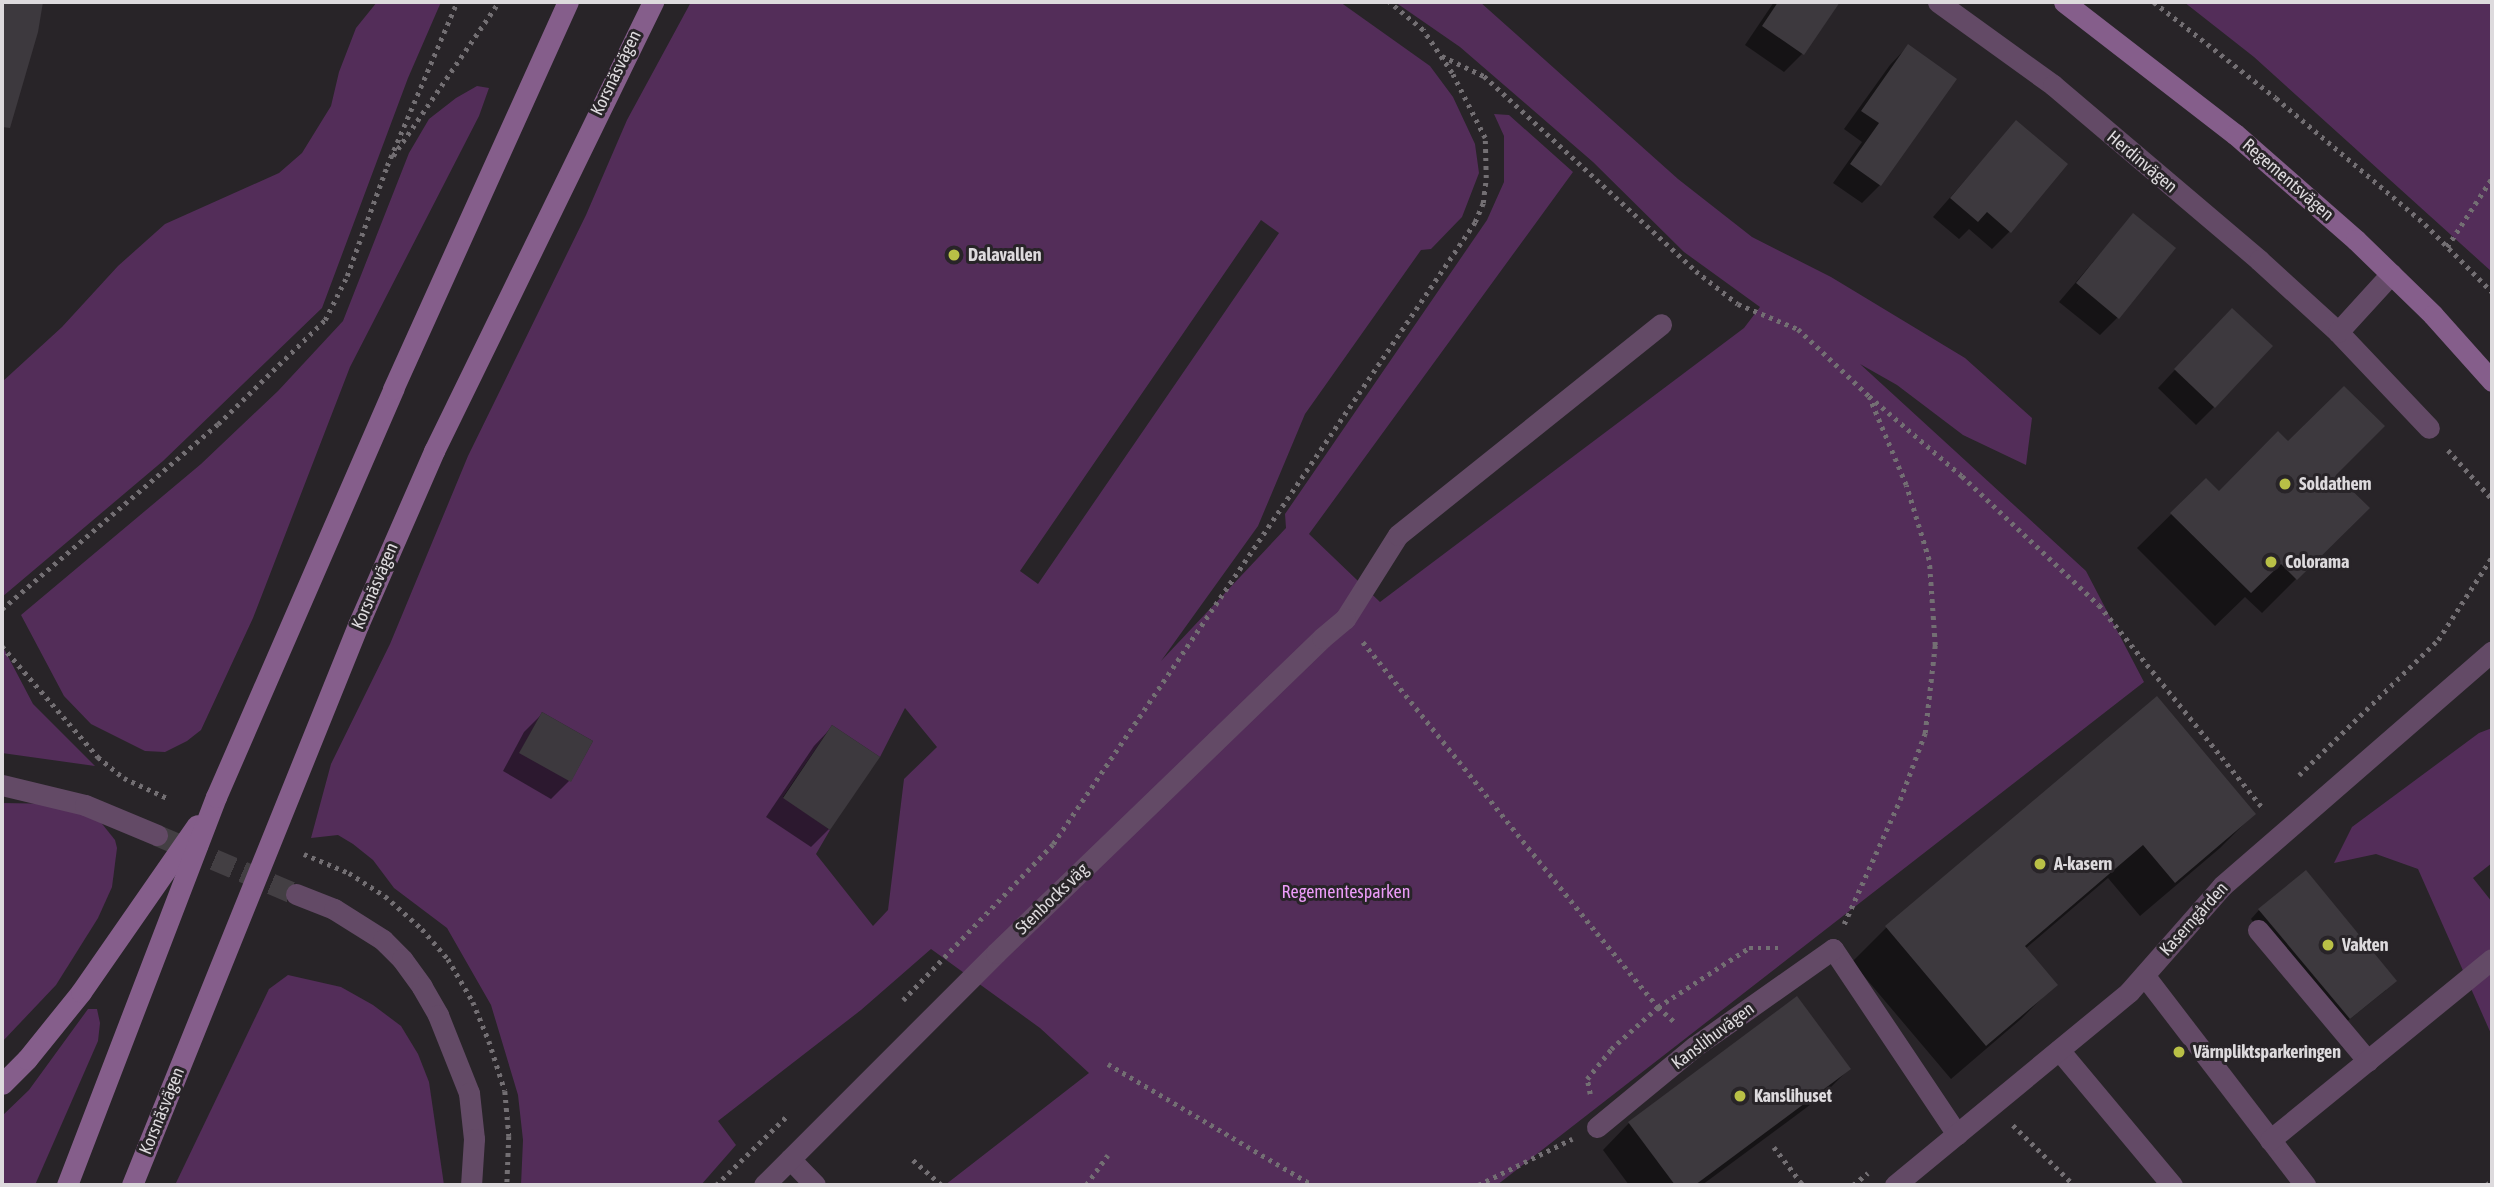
<!DOCTYPE html>
<meta charset="utf-8">
<style>
body{margin:0}
#map{position:relative;width:2494px;height:1187px;overflow:hidden;background:#282428;font-family:"Asap Condensed",sans-serif}
div>[style]{position:absolute}
[style*='--x']{left:calc(var(--x)*1px);top:calc(var(--y)*1px);width:calc(var(--w)*1px);rotate:calc(var(--a)*1deg)}
.green>*{inset:0;background:#532d59}
.shadow>*{inset:0;background:#0007}
.building>*{inset:0;background:#3d393e}
.minor-tunnel>*{height:21px;margin-top:-10.5px;transform-origin:0;background:repeating-linear-gradient(90deg,#433f43 0 21px,transparent 0 31px)}
.path>*{height:4.5px;margin-top:-2.25px;transform-origin:0;background:repeating-linear-gradient(90deg,#736f73 0 3.5px,transparent 0 8.5px)}
.service>*{height:21px;margin:-10.5px;padding:0 10.5px;transform-origin:10.5px;border-radius:10.5px;background:#634a66}
.minor>*{height:21px;margin:-10.5px;padding:0 10.5px;transform-origin:10.5px;border-radius:10.5px;background:#634a66}
.secondary>*{height:21px;margin:-10.5px;padding:0 10.5px;transform-origin:10.5px;border-radius:10.5px;background:#855e8b}
.dots>*{width:19px;height:19px;translate:-50% -50%;box-sizing:border-box;border:4px solid #282428;border-radius:50%}
span{translate:-50% -50%;white-space:nowrap;text-align:center;line-height:1.15;-webkit-text-stroke:6px #282428;paint-order:stroke}
.street-label{font-size:18px;color:#dddadd}
.poi-label{font-size:18px;color:#dddadd;font-weight:700}
.left{translate:0 -50%;text-align:left}
.park-label{font-size:18px;color:#ec9cf8}
.frame{position:absolute;inset:0;border:4px solid #dddadd;pointer-events:none}
</style>
<div id="map">
<div class="green">
<i style="clip-path:polygon(377px 2px,441px 2px,408px 78px,322px 308px,163px 461px,2px 597px,2px 382px,62px 327px,118px 266px,165px 224px,279px 173px,302px 153px,331px 106px,339px 72px,356px 28px)"></i>
<i style="clip-path:polygon(evenodd,691px 2px,1340px 2px,1430px 66px,1453px 97px,1475px 144px,1479px 173px,1462px 217px,1431px 249px,1421px 250px,1305px 414px,1258px 526px,1161px 661px,1286px 528px,1285px 514px,1487px 220px,1504px 182px,1504px 136px,1494px 114px,1509px 115px,1573px 172px,1309px 534px,1380px 602px,1744px 328px,1760px 307px,1684px 252px,1593px 162px,1460px 47px,1395px 2px,1480px 2px,1678px 179px,1752px 237px,1831px 277px,1965px 358px,2032px 418px,2026px 465px,1963px 435px,1897px 385px,1860px 364px,2086px 571px,2144px 682px,1497px 1185px,945px 1185px,1089px 1073px,1040px 1028px,931px 949px,861px 1010px,718px 1121px,736px 1145px,701px 1185px,521px 1185px,523px 1140px,518px 1095px,491px 1005px,447px 928px,394px 888px,373px 860px,353px 844px,338px 835px,311px 838px,331px 764px,390px 644px,468px 456px,586px 215px,627px 120px,691px 2px,1261px 220px,1279px 233px,1038px 584px,1020px 571px,1261px 220px,691px 2px,905px 708px,937px 747px,904px 779px,888px 910px,873px 926px,816px 854px,830px 830px,783px 797px,832px 725px,880px 757px,905px 708px,691px 2px,542px 712px,593px 741px,571px 781px,520px 752px,542px 712px)"></i>
<i style="clip-path:polygon(2184px 2px,2492px 2px,2492px 272px,2254px 57px)"></i>
<i style="clip-path:polygon(477px 86px,489px 88px,479px 116px,350px 367px,253px 618px,201px 730px,187px 741px,165px 752px,145px 751px,91px 724px,64px 696px,21px 615px,201px 464px,278px 391px,343px 321px,409px 153px,429px 119px,456px 98px)"></i>
<i style="clip-path:polygon(2px 645px,33px 704px,95px 766px,2px 753px)"></i>
<i style="clip-path:polygon(2492px 728px,2492px 863px,2473px 878px,2492px 902px,2492px 1036px,2418px 869px,2376px 854px,2334px 863px,2352px 827px,2479px 733px)"></i>
<i style="clip-path:polygon(2px 803px,61px 804px,99px 820px,115px 840px,117px 848px,112px 887px,98px 918px,56px 985px,2px 1042px)"></i>
<i style="clip-path:polygon(288px 975px,341px 987px,373px 1005px,401px 1026px,418px 1054px,429px 1082px,444px 1185px,175px 1185px,269px 989px)"></i>
<i style="clip-path:polygon(88px 1009px,97px 1009px,100px 1023px,98px 1041px,35px 1185px,2px 1185px,2px 1116px,29px 1090px)"></i>
</div>
<div class="shadow">
<i style="clip-path:polygon(2px 2px,41px 2px,36px 32px,10px 101px,2px 109px)"></i>
<i style="clip-path:polygon(1774px 2px,1838px 2px,1802px 54px,1784px 72px,1745px 45px)"></i>
<i style="clip-path:polygon(1908px 46px,1880px 185px,1862px 203px,1833px 183px,1862px 142px,1844px 129px,1890px 65px)"></i>
<i style="clip-path:polygon(2016px 122px,2010px 231px,1992px 249px,1969px 229px,1959px 239px,1933px 217px)"></i>
<i style="clip-path:polygon(2133px 215px,2118px 317px,2100px 335px,2059px 302px)"></i>
<i style="clip-path:polygon(2214px 328px,2214px 407px,2196px 425px,2158px 388px)"></i>
<i style="clip-path:polygon(2288px 444px,2334px 475px,2367px 508px,2262px 613px,2245px 597px,2215px 626px,2137px 548px,2206px 480px,2218px 493px)"></i>
<i style="clip-path:polygon(2157px 698px,2254px 814px,2220px 848px,2140px 916px,2108px 878px,2025px 949px,2055px 985px,2021px 1019px,1951px 1079px,1852px 962px,1886px 928px)"></i>
<i style="clip-path:polygon(542px 714px,569px 781px,551px 799px,503px 771px,524px 732px)"></i>
<i style="clip-path:polygon(832px 727px,829px 829px,811px 847px,766px 817px,814px 746px)"></i>
<i style="clip-path:polygon(2259px 910px,2386px 990px,2340px 1027px,2251px 919px)"></i>
<i style="clip-path:polygon(1849px 1069px,1822px 1096px,1702px 1185px,1629px 1185px,1603px 1150px,1629px 1123px)"></i>
</div>
<div class="building">
<i style="clip-path:polygon(2px 2px,43px 2px,38px 32px,10px 128px,2px 127px)"></i>
<i style="clip-path:polygon(1778px 2px,1840px 2px,1804px 55px,1762px 26px)"></i>
<i style="clip-path:polygon(1908px 44px,1957px 79px,1881px 186px,1850px 164px,1879px 123px,1861px 111px)"></i>
<i style="clip-path:polygon(2016px 120px,2068px 164px,2011px 233px,1987px 212px,1978px 222px,1950px 198px)"></i>
<i style="clip-path:polygon(2133px 213px,2176px 248px,2119px 319px,2076px 283px)"></i>
<i style="clip-path:polygon(2232px 308px,2273px 346px,2215px 408px,2174px 369px)"></i>
<i style="clip-path:polygon(2344px 386px,2385px 426px,2336px 475px,2370px 508px,2297px 580px,2281px 564px,2251px 593px,2170px 513px,2206px 478px,2219px 491px,2278px 431px,2288px 441px)"></i>
<i style="clip-path:polygon(2157px 696px,2256px 814px,2175px 883px,2143px 845px,2025px 946px,2058px 985px,1986px 1046px,1885px 926px)"></i>
<i style="clip-path:polygon(542px 712px,593px 741px,571px 782px,519px 753px)"></i>
<i style="clip-path:polygon(832px 725px,880px 757px,830px 830px,783px 798px)"></i>
<i style="clip-path:polygon(2306px 870px,2397px 981px,2350px 1019px,2258px 909px)"></i>
<i style="clip-path:polygon(1797px 996px,1851px 1069px,1695px 1185px,1675px 1185px,1628px 1122px)"></i>
</div>
<div class="minor-tunnel">
<i style="--x:157;--y:835;--w:151;--a:23"></i>
</div>
<div class="path">
<i style="--x:2154;--y:2;--w:155;--a:38.2"></i>
<i style="--x:2276;--y:98;--w:195;--a:40.2"></i>
<i style="--x:2425;--y:224;--w:95;--a:45.4"></i>
<i style="--x:1442;--y:56;--w:47;--a:25.5"></i>
<i style="--x:1484;--y:76;--w:288;--a:42.6"></i>
<i style="--x:1696;--y:271;--w:53;--a:38.2"></i>
<i style="--x:1738;--y:304;--w:65;--a:22.6"></i>
<i style="--x:1798;--y:329;--w:98;--a:43.3"></i>
<i style="--x:1869;--y:396;--w:123;--a:40.7"></i>
<i style="--x:1962;--y:476;--w:188;--a:43.3"></i>
<i style="--x:2099;--y:605;--w:261;--a:51.1"></i>
<i style="--x:393;--y:156;--w:187;--a:-55.5"></i>
<i style="--x:2447;--y:247;--w:82;--a:-56.9"></i>
<i style="--x:2448;--y:450;--w:66;--a:48.1"></i>
<i style="--x:2;--y:609;--w:284;--a:-40.6"></i>
<i style="--x:218;--y:424;--w:149;--a:-44.2"></i>
<i style="--x:325;--y:320;--w:49;--a:-63.4"></i>
<i style="--x:347;--y:276;--w:117;--a:-70"></i>
<i style="--x:387;--y:166;--w:178;--a:-66.9"></i>
<i style="--x:1363;--y:642;--w:373;--a:51.2"></i>
<i style="--x:1597;--y:933;--w:96;--a:50.5"></i>
<i style="--x:1658;--y:1007;--w:25;--a:42"></i>
<i style="--x:2;--y:646;--w:147;--a:49.1"></i>
<i style="--x:98;--y:757;--w:33;--a:39"></i>
<i style="--x:124;--y:778;--w:50;--a:25"></i>
<i style="--x:2299;--y:775;--w:194;--a:-44.2"></i>
<i style="--x:2438;--y:640;--w:99;--a:-57"></i>
<i style="--x:304;--y:854;--w:49;--a:22.9"></i>
<i style="--x:349;--y:873;--w:43;--a:32.6"></i>
<i style="--x:385;--y:896;--w:50;--a:41.7"></i>
<i style="--x:422;--y:929;--w:40;--a:49"></i>
<i style="--x:448;--y:959;--w:50;--a:59.8"></i>
<i style="--x:473;--y:1002;--w:42;--a:67.7"></i>
<i style="--x:489;--y:1041;--w:52;--a:72.3"></i>
<i style="--x:505;--y:1091;--w:45;--a:84.9"></i>
<i style="--x:509;--y:1136;--w:49;--a:92.3"></i>
<i style="--x:1844;--y:924;--w:136;--a:-65.7"></i>
<i style="--x:1900;--y:800;--w:72;--a:-69.5"></i>
<i style="--x:1925;--y:733;--w:89;--a:-83.5"></i>
<i style="--x:1935;--y:645;--w:85;--a:-94"></i>
<i style="--x:1929;--y:560;--w:78;--a:-107"></i>
<i style="--x:1906;--y:485;--w:95;--a:-112.8"></i>
<i style="--x:903;--y:1000;--w:216;--a:-46.1"></i>
<i style="--x:1053;--y:844;--w:752;--a:-55.84"></i>
<i style="--x:1475;--y:222;--w:21;--a:-67"></i>
<i style="--x:1483;--y:203;--w:25;--a:-83"></i>
<i style="--x:1486;--y:178;--w:40;--a:-91.4"></i>
<i style="--x:1485;--y:138;--w:73;--a:-116.9"></i>
<i style="--x:1452;--y:73;--w:52;--a:-124"></i>
<i style="--x:1423;--y:30;--w:44;--a:-140.5"></i>
<i style="--x:1108;--y:1064;--w:238;--a:30.6"></i>
<i style="--x:1590;--y:1094;--w:15;--a:-101"></i>
<i style="--x:1587;--y:1079;--w:38;--a:-51"></i>
<i style="--x:1611;--y:1049;--w:63;--a:-41.8"></i>
<i style="--x:1658;--y:1007;--w:108;--a:-33"></i>
<i style="--x:1749;--y:948;--w:33;--a:0"></i>
<i style="--x:2013;--y:1125;--w:86;--a:44.5"></i>
<i style="--x:1774;--y:1147;--w:48;--a:52.7"></i>
<i style="--x:913;--y:1160;--w:38;--a:41"></i>
<i style="--x:716;--y:1185;--w:98;--a:-44.2"></i>
<i style="--x:1086;--y:1185;--w:37;--a:-54"></i>
<i style="--x:1478;--y:1185;--w:105;--a:-26.1"></i>
<i style="--x:1853;--y:1185;--w:19;--a:-39"></i>
<i style="--x:2486;--y:1185;--w:7;--a:-34"></i>
</div>
<div class="service">
<i style="--x:1345;--y:619;--w:99;--a:-57.8"></i>
<i style="--x:1398;--y:535;--w:337;--a:-38.7"></i>
<i style="--x:2258;--y:930;--w:171;--a:50"></i>
<i style="--x:1833;--y:949;--w:223;--a:56.2"></i>
<i style="--x:2144;--y:975;--w:265;--a:52.5"></i>
<i style="--x:2059;--y:1050;--w:176;--a:50.1"></i>
<i style="--x:2270;--y:1140;--w:286;--a:-39.2"></i>
<i style="--x:790;--y:1159;--w:36;--a:46"></i>
</div>
<div class="minor">
<i style="--x:1938;--y:2;--w:142;--a:35.8"></i>
<i style="--x:2053;--y:85;--w:270;--a:40.3"></i>
<i style="--x:2259;--y:260;--w:107;--a:42.3"></i>
<i style="--x:2338;--y:332;--w:132;--a:46.5"></i>
<i style="--x:2338;--y:332;--w:79;--a:-47.6"></i>
<i style="--x:2;--y:785;--w:85;--a:13.5"></i>
<i style="--x:85;--y:805;--w:78;--a:22.6"></i>
<i style="--x:296;--y:894;--w:41;--a:21.5"></i>
<i style="--x:334;--y:909;--w:58;--a:32.3"></i>
<i style="--x:383;--y:940;--w:27;--a:45"></i>
<i style="--x:402;--y:959;--w:34;--a:54"></i>
<i style="--x:422;--y:987;--w:32;--a:60"></i>
<i style="--x:438;--y:1015;--w:84;--a:68.3"></i>
<i style="--x:469;--y:1093;--w:46;--a:83.8"></i>
<i style="--x:474;--y:1139;--w:46;--a:93.7"></i>
<i style="--x:1597;--y:1127;--w:126;--a:-39.5"></i>
<i style="--x:1694;--y:1047;--w:170;--a:-35.2"></i>
<i style="--x:764;--y:1185;--w:328;--a:-45"></i>
<i style="--x:996;--y:953;--w:453;--a:-44"></i>
<i style="--x:1322;--y:638;--w:30;--a:-40"></i>
<i style="--x:1895;--y:1185;--w:303;--a:-39.5"></i>
<i style="--x:2129;--y:992;--w:141;--a:-48.7"></i>
<i style="--x:2222;--y:886;--w:358;--a:-41"></i>
</div>
<div class="secondary">
<i style="--x:2064;--y:2;--w:216;--a:37.7"></i>
<i style="--x:2235;--y:134;--w:161;--a:41.2"></i>
<i style="--x:2356;--y:240;--w:107;--a:44.2"></i>
<i style="--x:2433;--y:315;--w:89;--a:48.2"></i>
<i style="--x:2;--y:1084;--w:35;--a:-45"></i>
<i style="--x:27;--y:1059;--w:86;--a:-51.1"></i>
<i style="--x:81;--y:992;--w:203;--a:-55.2"></i>
<i style="--x:67;--y:1185;--w:416;--a:-69"></i>
<i style="--x:216;--y:797;--w:445;--a:-66.5"></i>
<i style="--x:393;--y:389;--w:425;--a:-65.7"></i>
<i style="--x:132;--y:1185;--w:604;--a:-68.02"></i>
<i style="--x:358;--y:625;--w:190;--a:-66.4"></i>
<i style="--x:434;--y:451;--w:500;--a:-64"></i>
</div>
<div class="dots">
<i style="left:954px;top:255px;background:#b9c046"></i>
<i style="left:2285px;top:484px;background:#b9c046"></i>
<i style="left:2271px;top:562px;background:#b9c046"></i>
<i style="left:2040px;top:864px;background:#b9c046"></i>
<i style="left:2328px;top:945px;background:#b9c046"></i>
<i style="left:2179px;top:1052px;background:#b9c046"></i>
<i style="left:1740px;top:1096px;background:#b9c046"></i>
</div>
<div class="street-label">
<span style="left:616px;top:73px;rotate:-64deg">Korsnäsvägen</span>
<span style="left:2142px;top:162px;rotate:40deg">Herdinvägen</span>
<span style="left:2288px;top:180px;rotate:41deg">Regementsvägen</span>
<span style="left:375px;top:586px;rotate:-67deg">Korsnäsvägen</span>
<span style="left:1052px;top:899px;rotate:-44deg">Stenbocks väg</span>
<span style="left:2194px;top:919px;rotate:-48deg">Kaserngården</span>
<span style="left:1713px;top:1036px;rotate:-37deg">Kanslihuvägen</span>
<span style="left:162px;top:1111px;rotate:-68deg">Korsnäsvägen</span>
</div>
<div class="poi-label">
<span class="left" style="left:968px;top:255px">Dalavallen</span>
<span class="left" style="left:2299px;top:484px">Soldathem</span>
<span class="left" style="left:2285px;top:562px">Colorama</span>
<span class="left" style="left:2054px;top:864px">A-kasern</span>
<span class="left" style="left:2342px;top:945px">Vakten</span>
<span class="left" style="left:2193px;top:1052px">Värnpliktsparkeringen</span>
<span class="left" style="left:1754px;top:1096px">Kanslihuset</span>
</div>
<div class="park-label">
<span style="left:1346px;top:892px">Regementesparken</span>
</div>
<div class="frame"></div>
</div>
